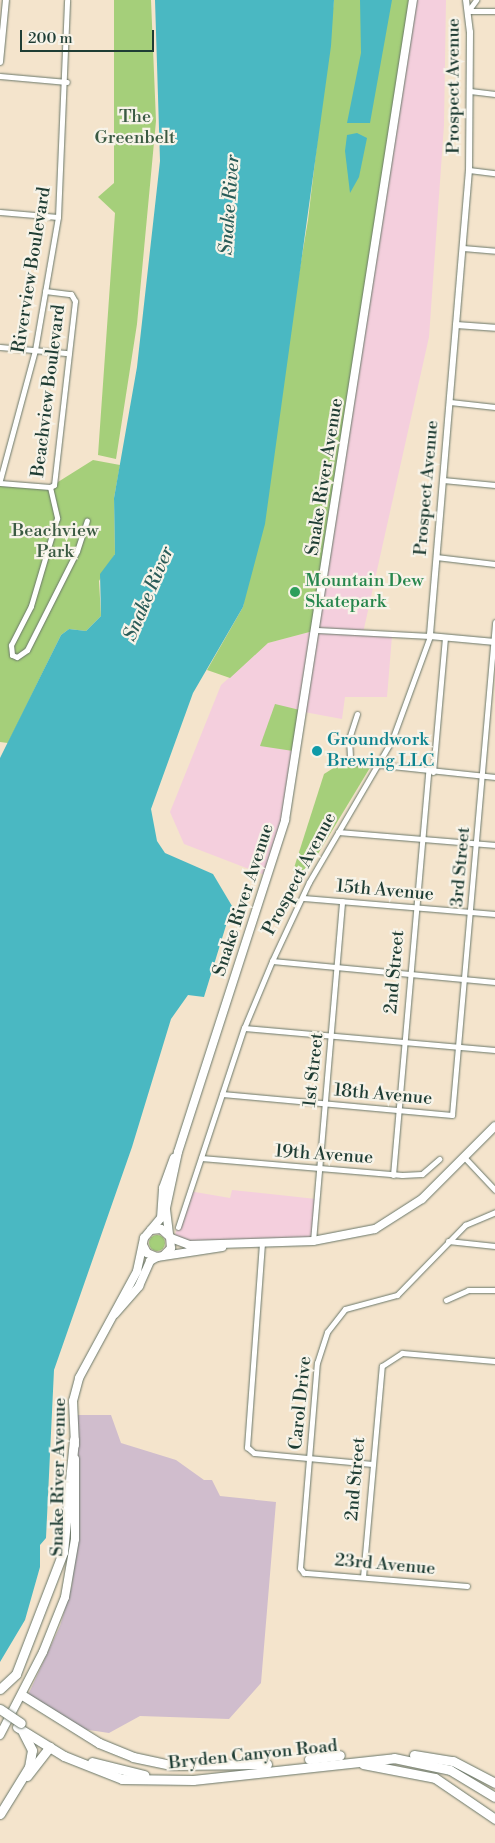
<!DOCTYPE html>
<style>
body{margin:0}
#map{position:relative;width:495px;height:1843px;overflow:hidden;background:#f4e4cc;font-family:"Libre Bodoni",serif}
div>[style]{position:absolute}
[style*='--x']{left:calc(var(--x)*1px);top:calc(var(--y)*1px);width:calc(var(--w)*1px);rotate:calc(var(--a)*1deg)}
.built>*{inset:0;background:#f4cfdd}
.industrial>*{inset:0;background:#d0bdcd}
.green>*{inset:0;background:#a5cf7a}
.round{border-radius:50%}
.water>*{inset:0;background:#4ab8c2}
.roads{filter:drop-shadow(0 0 1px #6a7769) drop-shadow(0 0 1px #6a7769)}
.minor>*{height:5px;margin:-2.5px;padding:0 2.5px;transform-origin:2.5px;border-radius:2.5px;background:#fff}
.tertiary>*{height:6px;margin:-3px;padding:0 3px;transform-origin:3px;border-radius:3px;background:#fff}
.secondary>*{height:8px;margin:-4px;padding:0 4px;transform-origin:4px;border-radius:4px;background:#fff}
.primary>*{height:9px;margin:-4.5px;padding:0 4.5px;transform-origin:4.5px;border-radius:4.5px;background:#fff}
.bridges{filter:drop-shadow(0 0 1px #6a7769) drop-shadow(0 0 1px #6a7769)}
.primary-bridge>*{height:9px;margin:-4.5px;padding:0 4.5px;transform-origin:4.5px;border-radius:4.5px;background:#fff}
.dots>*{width:14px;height:14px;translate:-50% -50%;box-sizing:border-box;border:2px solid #f7f3e8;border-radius:50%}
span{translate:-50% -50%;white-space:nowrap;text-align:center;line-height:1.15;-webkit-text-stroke:4.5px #f7f3e8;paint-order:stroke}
.street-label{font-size:18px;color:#1f3d34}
.park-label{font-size:18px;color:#3a5a42}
.leisure-label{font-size:18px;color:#27864d}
.left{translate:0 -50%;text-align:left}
.culture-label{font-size:18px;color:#0d838f}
.water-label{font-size:19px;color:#2a5c58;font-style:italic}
.scale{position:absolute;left:20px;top:30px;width:134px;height:22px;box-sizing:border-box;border:2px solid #1f3d34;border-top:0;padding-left:6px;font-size:15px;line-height:18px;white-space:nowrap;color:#1f3d34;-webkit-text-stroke:4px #f7f3e8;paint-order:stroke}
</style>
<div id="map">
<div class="built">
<i style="clip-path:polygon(413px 0,446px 0,444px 125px,429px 337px,363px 633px,392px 636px,387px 697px,345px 697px,342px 719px,304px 712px,270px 877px,184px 844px,170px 812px,221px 685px,268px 643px,317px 630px)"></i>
<i style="clip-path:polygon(232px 1190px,316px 1199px,311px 1238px,183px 1242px,174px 1238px,189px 1191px,230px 1198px)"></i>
</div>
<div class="industrial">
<i style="clip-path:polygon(76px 1415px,111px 1415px,121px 1443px,176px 1460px,204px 1480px,212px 1480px,220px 1496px,276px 1502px,261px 1683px,229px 1719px,140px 1716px,109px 1733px,82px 1729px,28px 1695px,60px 1626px,72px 1585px,79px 1479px)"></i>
</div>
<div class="green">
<i style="clip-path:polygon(114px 0,151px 0,156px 121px,137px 324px,116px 459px,98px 455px,115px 213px,98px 197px,114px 183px)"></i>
<i style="clip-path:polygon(334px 0,409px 0,317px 630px,268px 643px,230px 678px,207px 670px,243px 607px,308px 220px)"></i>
<i style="clip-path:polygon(93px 460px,120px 465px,114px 498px,115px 554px,99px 581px,101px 616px,86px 631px,69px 629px,61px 635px,8px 743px,0 742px,0 483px,50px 487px)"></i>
<i style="clip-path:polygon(275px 704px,304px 711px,293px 751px,260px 746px)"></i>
<i style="clip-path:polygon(343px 762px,371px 766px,304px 877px,293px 871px,324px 774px)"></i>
<i class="round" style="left:149px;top:1235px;width:16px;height:16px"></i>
</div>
<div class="water">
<i style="clip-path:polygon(155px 0,334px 0,331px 46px,265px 524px,243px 607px,193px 693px,151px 809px,157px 841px,165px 853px,213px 874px,232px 906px,204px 997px,188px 995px,171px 1019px,132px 1147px,54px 1370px,46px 1538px,40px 1545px,40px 1567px,25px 1620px,0 1662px,0 758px,61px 635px,69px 629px,86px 631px,101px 616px,100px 574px,115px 554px,114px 498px,137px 367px,160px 161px)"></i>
<i style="clip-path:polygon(360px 0,392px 0,370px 123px,347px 123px,361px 53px)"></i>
<i style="clip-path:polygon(357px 133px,367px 138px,359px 177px,350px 193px,345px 151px,347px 135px)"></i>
</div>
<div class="roads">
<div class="minor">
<i style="--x:468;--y:11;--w:27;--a:0"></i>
<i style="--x:468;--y:11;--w:14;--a:-54"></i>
<i style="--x:0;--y:76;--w:67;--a:5.1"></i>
<i style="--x:470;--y:91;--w:25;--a:7"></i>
<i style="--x:469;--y:170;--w:26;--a:7"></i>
<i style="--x:0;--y:212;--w:58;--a:4.9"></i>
<i style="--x:463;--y:248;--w:32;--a:5"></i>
<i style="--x:45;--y:291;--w:26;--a:7"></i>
<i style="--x:71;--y:294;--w:8;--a:60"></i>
<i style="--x:75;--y:301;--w:185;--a:96.5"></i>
<i style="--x:54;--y:485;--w:4;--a:153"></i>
<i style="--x:0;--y:347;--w:66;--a:5.2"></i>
<i style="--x:450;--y:402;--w:45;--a:6.3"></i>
<i style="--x:0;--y:480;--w:135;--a:-74.9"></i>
<i style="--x:35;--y:350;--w:135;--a:-80.2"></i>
<i style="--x:58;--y:217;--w:217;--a:-87.6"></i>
<i style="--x:443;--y:480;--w:52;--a:5.5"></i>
<i style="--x:0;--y:483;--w:50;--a:4.6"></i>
<i style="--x:50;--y:487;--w:32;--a:77"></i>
<i style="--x:57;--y:518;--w:92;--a:106.5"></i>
<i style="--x:31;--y:606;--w:44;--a:117.1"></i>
<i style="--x:11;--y:645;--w:10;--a:84"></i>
<i style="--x:12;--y:655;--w:5;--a:22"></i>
<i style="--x:17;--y:657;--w:12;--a:-35"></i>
<i style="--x:27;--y:650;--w:111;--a:-63.2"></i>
<i style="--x:77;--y:551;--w:32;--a:-72"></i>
<i style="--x:436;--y:557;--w:59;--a:6.8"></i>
<i style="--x:357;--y:714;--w:25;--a:108"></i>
<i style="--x:349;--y:738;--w:21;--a:87"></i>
<i style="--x:350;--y:759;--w:5;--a:37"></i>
<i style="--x:354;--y:762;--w:142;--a:6.1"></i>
<i style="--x:433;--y:772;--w:135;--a:-84.9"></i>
<i style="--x:338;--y:832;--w:158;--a:4.7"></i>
<i style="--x:303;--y:898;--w:193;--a:4.8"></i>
<i style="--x:272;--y:961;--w:224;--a:5.4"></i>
<i style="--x:244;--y:1028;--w:252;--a:5"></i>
<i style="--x:222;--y:1094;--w:231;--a:5.2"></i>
<i style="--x:452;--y:1115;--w:495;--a:-85"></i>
<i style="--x:464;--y:1157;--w:45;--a:46.8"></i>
<i style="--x:201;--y:1158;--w:202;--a:4.8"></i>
<i style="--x:402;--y:1175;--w:20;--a:-3"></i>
<i style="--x:422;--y:1174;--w:23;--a:-41"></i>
<i style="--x:393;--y:1175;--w:406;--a:-85"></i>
<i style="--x:178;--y:1227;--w:210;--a:-71.7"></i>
<i style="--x:244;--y:1028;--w:73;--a:-67.3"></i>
<i style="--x:272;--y:961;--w:87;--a:-64.9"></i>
<i style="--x:309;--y:882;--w:164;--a:-59.7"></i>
<i style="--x:392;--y:740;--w:111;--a:-69.9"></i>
<i style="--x:430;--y:636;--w:113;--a:-177"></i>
<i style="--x:313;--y:1241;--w:341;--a:-85.1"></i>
<i style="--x:448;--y:1241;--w:47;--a:6.1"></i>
<i style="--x:262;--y:1243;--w:205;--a:94.2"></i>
<i style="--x:247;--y:1447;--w:9;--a:41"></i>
<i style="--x:254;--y:1453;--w:119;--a:5.3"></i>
<i style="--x:446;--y:1300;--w:24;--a:-24"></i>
<i style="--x:468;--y:1290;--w:27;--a:0"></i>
<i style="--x:363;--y:1577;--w:212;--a:-84.9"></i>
<i style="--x:382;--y:1366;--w:24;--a:-33"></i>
<i style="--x:402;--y:1353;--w:93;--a:4.9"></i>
<i style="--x:467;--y:1586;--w:164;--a:-175.4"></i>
<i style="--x:304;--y:1573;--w:6;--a:-129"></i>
<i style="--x:300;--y:1568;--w:206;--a:-85.3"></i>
<i style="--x:317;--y:1363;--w:33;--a:-72"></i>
<i style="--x:327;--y:1332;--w:29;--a:-52"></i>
<i style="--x:345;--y:1309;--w:54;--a:-15.1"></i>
<i style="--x:397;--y:1295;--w:98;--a:-45.8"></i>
<i style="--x:465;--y:1225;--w:33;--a:-23"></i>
</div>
<div class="tertiary">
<i style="--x:466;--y:0;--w:32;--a:83"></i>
<i style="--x:470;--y:32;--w:138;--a:90.4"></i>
<i style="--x:469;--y:170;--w:468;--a:94.8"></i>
<i style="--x:430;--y:636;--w:65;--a:5.3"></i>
<i style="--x:0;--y:62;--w:62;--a:-84.5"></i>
<i style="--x:456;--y:325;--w:39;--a:4"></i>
</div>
<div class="secondary">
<i style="--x:151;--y:1230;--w:10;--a:-6"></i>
<i style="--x:161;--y:1229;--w:12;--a:42"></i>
<i style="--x:170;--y:1237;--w:11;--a:85"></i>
<i style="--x:171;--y:1248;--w:11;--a:135"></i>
<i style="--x:169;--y:1234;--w:26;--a:-97"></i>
<i style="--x:166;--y:1208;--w:57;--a:-77.9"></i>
<i style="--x:178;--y:1152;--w:349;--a:-72.1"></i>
<i style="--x:285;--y:820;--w:830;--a:-81.13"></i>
<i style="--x:171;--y:1238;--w:19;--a:21"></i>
<i style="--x:189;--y:1245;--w:124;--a:-1.8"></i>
<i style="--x:313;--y:1241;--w:63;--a:-11"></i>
<i style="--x:375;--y:1229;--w:56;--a:-32.6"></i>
<i style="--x:422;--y:1199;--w:103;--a:-45"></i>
<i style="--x:143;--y:1245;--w:9;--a:63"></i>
<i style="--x:147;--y:1253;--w:11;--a:22"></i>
<i style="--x:157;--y:1257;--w:66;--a:-8.7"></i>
<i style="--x:115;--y:1314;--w:37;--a:-49"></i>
<i style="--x:139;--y:1286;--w:27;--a:-66"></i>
<i style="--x:150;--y:1261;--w:8;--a:-30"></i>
<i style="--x:75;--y:1445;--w:44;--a:-92.6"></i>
<i style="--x:73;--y:1401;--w:24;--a:-75"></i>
<i style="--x:79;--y:1378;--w:122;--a:-61.5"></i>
<i style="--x:137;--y:1271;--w:34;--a:-78"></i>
<i style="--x:144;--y:1238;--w:26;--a:-50"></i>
<i style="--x:161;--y:1218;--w:30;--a:-86"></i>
<i style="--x:163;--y:1188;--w:32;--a:-70"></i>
<i style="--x:0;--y:1735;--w:93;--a:-62.6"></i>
<i style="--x:43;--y:1652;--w:59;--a:-68.2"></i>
<i style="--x:65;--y:1597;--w:59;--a:-80.2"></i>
<i style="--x:75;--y:1539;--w:80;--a:-90"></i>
</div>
<div class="primary">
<i style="--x:0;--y:1689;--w:22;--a:-43"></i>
<i style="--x:16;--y:1674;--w:131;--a:-68.9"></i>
<i style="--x:63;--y:1552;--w:113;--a:-84.4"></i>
<i style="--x:22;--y:1695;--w:91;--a:31.9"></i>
<i style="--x:99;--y:1743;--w:37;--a:22"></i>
<i style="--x:133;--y:1757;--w:39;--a:12"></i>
<i style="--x:171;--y:1765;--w:96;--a:-0.6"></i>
<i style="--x:17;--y:1727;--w:55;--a:31.7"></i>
<i style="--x:64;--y:1756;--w:62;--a:21.6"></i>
<i style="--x:122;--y:1779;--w:71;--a:0.8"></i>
<i style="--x:193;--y:1780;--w:202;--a:-6.2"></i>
<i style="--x:394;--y:1758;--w:57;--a:12.1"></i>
<i style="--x:450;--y:1770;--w:52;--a:31"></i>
<i style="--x:414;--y:1755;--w:39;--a:9"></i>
<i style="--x:453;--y:1761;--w:47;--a:27.6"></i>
<i style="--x:309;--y:1759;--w:31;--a:-7"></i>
<i style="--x:92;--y:1762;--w:54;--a:14"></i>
<i style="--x:363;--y:1764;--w:73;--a:11"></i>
<i style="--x:435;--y:1778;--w:73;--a:34.3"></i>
<i style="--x:27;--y:1776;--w:37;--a:-52"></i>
<i style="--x:0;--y:1814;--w:55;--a:-58.3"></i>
<i style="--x:29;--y:1767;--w:17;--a:-80"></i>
<i style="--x:32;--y:1750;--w:20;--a:-117"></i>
</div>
</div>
<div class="bridges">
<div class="primary-bridge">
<i style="--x:0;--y:1709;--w:25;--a:34"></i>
</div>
</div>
<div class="dots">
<i style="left:295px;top:592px;background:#2e9e5b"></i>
<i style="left:317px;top:751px;background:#0f9aa8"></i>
</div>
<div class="street-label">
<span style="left:454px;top:86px;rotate:-90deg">Prospect Avenue</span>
<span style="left:32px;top:270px;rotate:-81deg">Riverview Boulevard</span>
<span style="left:49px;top:391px;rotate:-83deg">Beachview Boulevard</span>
<span style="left:325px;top:477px;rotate:-81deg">Snake River Avenue</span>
<span style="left:427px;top:488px;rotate:-85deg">Prospect Avenue</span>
<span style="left:461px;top:867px;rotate:-85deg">3rd Street</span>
<span style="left:300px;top:874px;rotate:-62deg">Prospect Avenue</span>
<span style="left:385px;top:891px;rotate:5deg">15th Avenue</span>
<span style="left:244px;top:900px;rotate:-72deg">Snake River Avenue</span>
<span style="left:395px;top:972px;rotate:-85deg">2nd Street</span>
<span style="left:314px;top:1070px;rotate:-84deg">1st Street</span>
<span style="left:383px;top:1095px;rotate:5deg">18th Avenue</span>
<span style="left:324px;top:1155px;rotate:4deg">19th Avenue</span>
<span style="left:301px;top:1403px;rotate:-84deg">Carol Drive</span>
<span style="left:59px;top:1477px;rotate:-89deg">Snake River Avenue</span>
<span style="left:356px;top:1479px;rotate:-85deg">2nd Street</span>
<span style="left:385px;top:1565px;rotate:5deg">23rd Avenue</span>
<span style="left:253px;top:1755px;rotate:-6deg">Bryden Canyon Road</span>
</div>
<div class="park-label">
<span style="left:135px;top:128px">The<br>Greenbelt</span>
<span style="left:55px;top:542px">Beachview<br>Park</span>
</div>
<div class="leisure-label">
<span class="left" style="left:305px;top:592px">Mountain Dew<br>Skatepark</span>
</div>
<div class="culture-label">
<span class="left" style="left:327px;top:751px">Groundwork<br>Brewing LLC</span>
</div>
<div class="water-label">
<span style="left:230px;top:205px;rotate:-86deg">Snake River</span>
<span style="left:149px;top:594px;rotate:-67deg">Snake River</span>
</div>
<div class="scale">200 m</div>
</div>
